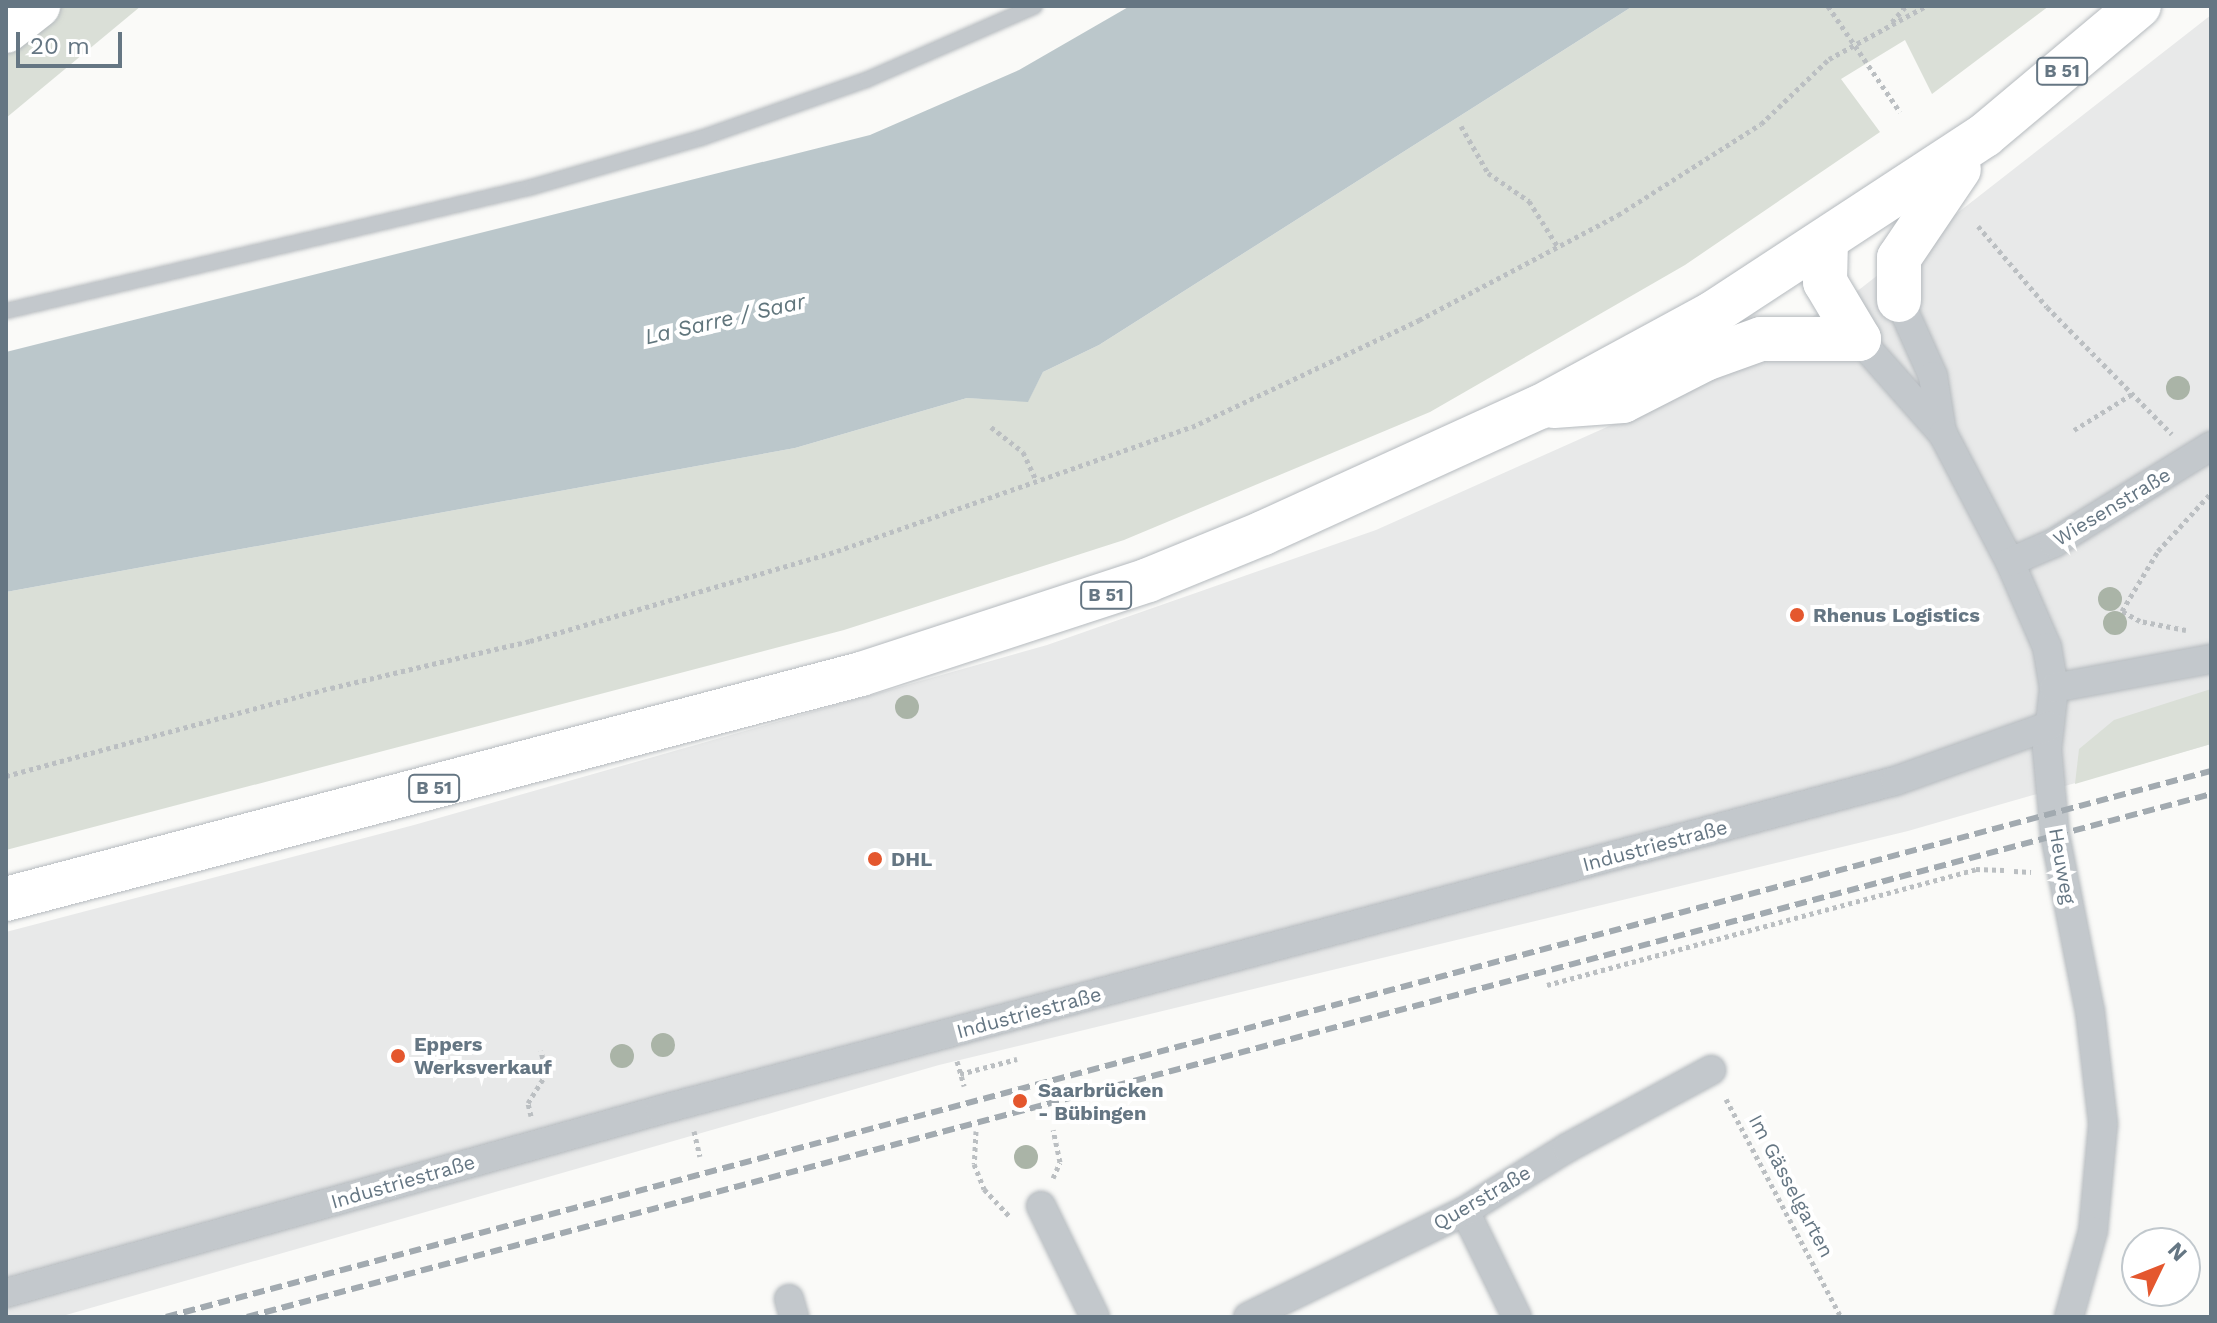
<!DOCTYPE html>
<meta charset="utf-8">
<style>
body{margin:0}
#map{position:relative;width:2217px;height:1323px;overflow:hidden;background:#fafaf8;font-family:"Work Sans",sans-serif}
div>[style]{position:absolute}
[style*='--x']{left:calc(var(--x)*1px);top:calc(var(--y)*1px);width:calc(var(--w)*1px);rotate:calc(var(--a)*1deg)}
.built>*{inset:0;background:#e8e9e9}
.green>*{inset:0;background:#dadfd7}
.water>*{inset:0;background:#bbc7cb}
.path>*{height:5px;margin-top:-2.5px;transform-origin:0;background:repeating-linear-gradient(90deg,#bbbfc2 0 4px,transparent 0 8px)}
.roads{filter:drop-shadow(0 0 2px #b5babe) drop-shadow(0 0 2px #b5babe)}
.service>*{height:14px;margin:-7px;padding:0 7px;transform-origin:7px;border-radius:7px;background:#c3c8cc}
.minor>*{height:28px;margin:-14px;padding:0 14px;transform-origin:14px;border-radius:14px;background:#c3c8cc}
.primary>*{height:44px;margin:-22px;padding:0 22px;transform-origin:22px;border-radius:22px;background:#fff}
.rail>*{height:6px;margin-top:-3px;transform-origin:0;background:repeating-linear-gradient(90deg,#a2aab0 0 12px,transparent 0 18px)}
.trees>*{width:24px;height:24px;margin:-12px;border-radius:50%;background:#aab4a7}
.dots>*{width:22px;height:22px;translate:-50% -50%;box-sizing:border-box;border:4px solid #fff;border-radius:50%}
span{translate:-50% -50%;white-space:nowrap;text-align:center;line-height:1.15;-webkit-text-stroke:8px #fff;paint-order:stroke}
.shield-label span{padding:2px 6px;background:#fff;border:2px solid;border-radius:6px;-webkit-text-stroke-width:0}
.shield-label{font-size:18px;color:#657683;font-weight:700}
.street-label{font-size:20px;color:#657683}
.poi-label{font-size:20px;color:#657683;font-weight:700}
.left{translate:0 -50%;text-align:left}
.water-label{font-size:22px;color:#60757c;font-style:italic}
.frame{position:absolute;inset:0;border:8px solid #657683;pointer-events:none}
.north{position:absolute;left:2121px;top:1227px;width:80px;height:80px;box-sizing:border-box;background:#fff;border:2px solid #c1c8cd;border-radius:50%;rotate:47deg;font-size:22px;font-weight:700;line-height:32px;text-align:center;color:#657683}
.north::after{content:'';display:block;margin:auto;width:28px;height:36px;background:#e4572e;clip-path:polygon(50% 0,100% 100%,50% 72%,0 100%)}
.scale{position:absolute;left:16px;top:32px;width:106px;height:36px;box-sizing:border-box;border:4px solid #657683;border-top:0;padding-left:10px;font-size:24px;line-height:28px;white-space:nowrap;color:#657683;-webkit-text-stroke:6px #fff;paint-order:stroke}
</style>
<div id="map">
<div class="built">
<i style="clip-path:polygon(2211px 15px,2211px 744px,1908px 831px,939px 1065px,59px 1317px,6px 1317px,6px 932px,414px 825px,1047px 645px,1376px 530px,1672px 398px,1860px 289px)"></i>
</div>
<div class="green">
<i style="clip-path:polygon(6px 6px,141px 6px,6px 118px)"></i>
<i style="clip-path:polygon(1633px 6px,2049px 6px,1932px 94px,1905px 40px,1841px 79px,1880px 132px,1685px 265px,1430px 412px,1124px 540px,844px 630px,6px 850px,6px 592px,795px 448px,967px 398px,1028px 401px,1043px 372px,1099px 345px)"></i>
<i style="clip-path:polygon(2211px 689px,2211px 744px,2075px 784px,2079px 749px,2114px 720px)"></i>
</div>
<div class="water">
<i style="clip-path:polygon(1130px 6px,1633px 6px,1099px 345px,1043px 372px,1028px 402px,967px 398px,795px 448px,6px 592px,6px 352px,870px 135px,1019px 70px)"></i>
</div>
<div class="path">
<i style="--x:1828;--y:6;--w:128;--a:55.8"></i>
<i style="--x:1892;--y:22;--w:21;--a:-49"></i>
<i style="--x:1461;--y:126;--w:54;--a:60.1"></i>
<i style="--x:1488;--y:173;--w:50;--a:34.3"></i>
<i style="--x:1529;--y:201;--w:54;--a:57.8"></i>
<i style="--x:1978;--y:226;--w:106;--a:49.6"></i>
<i style="--x:2047;--y:307;--w:178;--a:45.5"></i>
<i style="--x:991;--y:427;--w:41;--a:38"></i>
<i style="--x:1023;--y:452;--w:31;--a:65"></i>
<i style="--x:2074;--y:430;--w:68;--a:-31.8"></i>
<i style="--x:2186;--y:630;--w:47;--a:-168.9"></i>
<i style="--x:2140;--y:621;--w:21;--a:-151"></i>
<i style="--x:2122;--y:611;--w:70;--a:-59"></i>
<i style="--x:2158;--y:551;--w:79;--a:-47.6"></i>
<i style="--x:6;--y:776;--w:337;--a:-15.2"></i>
<i style="--x:331;--y:688;--w:204;--a:-13.3"></i>
<i style="--x:530;--y:641;--w:320;--a:-16.3"></i>
<i style="--x:837;--y:551;--w:376;--a:-19.3"></i>
<i style="--x:1192;--y:427;--w:251;--a:-25.2"></i>
<i style="--x:1419;--y:320;--w:225;--a:-27.8"></i>
<i style="--x:1618;--y:215;--w:169;--a:-32.5"></i>
<i style="--x:1761;--y:124;--w:94;--a:-43.7"></i>
<i style="--x:1829;--y:59;--w:111;--a:-28.7"></i>
<i style="--x:2014;--y:871;--w:17;--a:3"></i>
<i style="--x:1547;--y:985;--w:444;--a:-15.1"></i>
<i style="--x:1976;--y:869;--w:28;--a:2"></i>
<i style="--x:957;--y:1061;--w:26;--a:74"></i>
<i style="--x:960;--y:1074;--w:59;--a:-14.7"></i>
<i style="--x:1726;--y:1099;--w:246;--a:62.2"></i>
<i style="--x:531;--y:1116;--w:13;--a:-103"></i>
<i style="--x:528;--y:1103;--w:34;--a:-58"></i>
<i style="--x:546;--y:1074;--w:24;--a:-102"></i>
<i style="--x:694;--y:1131;--w:26;--a:77"></i>
<i style="--x:976;--y:1131;--w:33;--a:93"></i>
<i style="--x:974;--y:1164;--w:27;--a:68"></i>
<i style="--x:984;--y:1189;--w:37;--a:47"></i>
<i style="--x:1053;--y:1178;--w:17;--a:-66"></i>
<i style="--x:1060;--y:1162;--w:33;--a:-102"></i>
</div>
<div class="roads">
<div class="service">
<i style="--x:6;--y:311;--w:540;--a:-13.26"></i>
<i style="--x:532;--y:187;--w:176;--a:-16.2"></i>
<i style="--x:701;--y:138;--w:175;--a:-19.4"></i>
<i style="--x:866;--y:80;--w:184;--a:-23.6"></i>
</div>
<div class="minor">
<i style="--x:1899;--y:300;--w:83;--a:65.9"></i>
<i style="--x:1933;--y:376;--w:58;--a:81"></i>
<i style="--x:1859;--y:339;--w:127;--a:48.5"></i>
<i style="--x:1943;--y:434;--w:144;--a:62.4"></i>
<i style="--x:2010;--y:562;--w:93;--a:66.5"></i>
<i style="--x:2047;--y:647;--w:42;--a:80.3"></i>
<i style="--x:2054;--y:688;--w:61;--a:96.5"></i>
<i style="--x:2047;--y:749;--w:86;--a:84.7"></i>
<i style="--x:2055;--y:835;--w:179;--a:78.8"></i>
<i style="--x:2090;--y:1011;--w:114;--a:83.4"></i>
<i style="--x:2103;--y:1124;--w:107;--a:95.3"></i>
<i style="--x:2093;--y:1231;--w:89;--a:105.6"></i>
<i style="--x:2010;--y:562;--w:48;--a:-23.4"></i>
<i style="--x:2054;--y:543;--w:185;--a:-31.7"></i>
<i style="--x:2054;--y:688;--w:160;--a:-10.5"></i>
<i style="--x:1041;--y:1206;--w:123;--a:64.1"></i>
<i style="--x:1465;--y:1211;--w:118;--a:63.9"></i>
<i style="--x:6;--y:1293;--w:679;--a:-15.63"></i>
<i style="--x:660;--y:1110;--w:1278;--a:-14.92"></i>
<i style="--x:1895;--y:781;--w:164;--a:-19.7"></i>
<i style="--x:789;--y:1299;--w:19;--a:74"></i>
<i style="--x:1248;--y:1317;--w:242;--a:-26"></i>
<i style="--x:1465;--y:1211;--w:120;--a:-31.7"></i>
<i style="--x:1567;--y:1148;--w:164;--a:-28.4"></i>
</div>
<div class="primary">
<i style="--x:6;--y:31;--w:41;--a:-38"></i>
<i style="--x:1899;--y:300;--w:42;--a:-90"></i>
<i style="--x:1899;--y:258;--w:107;--a:-56"></i>
<i style="--x:1554;--y:406;--w:69;--a:-4.1"></i>
<i style="--x:1623;--y:401;--w:92;--a:-27.1"></i>
<i style="--x:1705;--y:359;--w:59;--a:-19.7"></i>
<i style="--x:1761;--y:339;--w:98;--a:0"></i>
<i style="--x:1859;--y:339;--w:66;--a:-120.8"></i>
<i style="--x:1825;--y:282;--w:40;--a:-88.6"></i>
<i style="--x:6;--y:899;--w:884;--a:-14.74"></i>
<i style="--x:861;--y:674;--w:302;--a:-18.1"></i>
<i style="--x:1148;--y:580;--w:124;--a:-22.2"></i>
<i style="--x:1263;--y:533;--w:304;--a:-24.5"></i>
<i style="--x:1540;--y:407;--w:197;--a:-28.5"></i>
<i style="--x:1713;--y:313;--w:325;--a:-33.2"></i>
<i style="--x:1985;--y:135;--w:201;--a:-40"></i>
</div>
</div>
<div class="rail">
<i style="--x:166;--y:1317;--w:2117;--a:-14.95"></i>
<i style="--x:247;--y:1317;--w:2032;--a:-14.91"></i>
</div>
<div class="trees">
<i style="left:2178px;top:388px"></i>
<i style="left:2110px;top:599px"></i>
<i style="left:2115px;top:623px"></i>
<i style="left:907px;top:707px"></i>
<i style="left:663px;top:1045px"></i>
<i style="left:622px;top:1056px"></i>
<i style="left:1026px;top:1157px"></i>
</div>
<div class="dots">
<i style="left:1797px;top:615px;background:#e4572e"></i>
<i style="left:875px;top:859px;background:#e4572e"></i>
<i style="left:398px;top:1056px;background:#e4572e"></i>
<i style="left:1020px;top:1101px;background:#e4572e"></i>
</div>
<div class="shield-label">
<span style="left:2062px;top:71px">B 51</span>
<span style="left:1106px;top:595px">B 51</span>
<span style="left:434px;top:788px">B 51</span>
</div>
<div class="street-label">
<span style="left:2112px;top:507px;rotate:-31deg">Wiesenstraße</span>
<span style="left:1655px;top:846px;rotate:-15deg">Industriestraße</span>
<span style="left:2062px;top:866px;rotate:80deg">Heuweg</span>
<span style="left:1029px;top:1013px;rotate:-15deg">Industriestraße</span>
<span style="left:403px;top:1182px;rotate:-16deg">Industriestraße</span>
<span style="left:1791px;top:1186px;rotate:62deg">Im Gässelgarten</span>
<span style="left:1482px;top:1198px;rotate:-30deg">Querstraße</span>
</div>
<div class="poi-label">
<span class="left" style="left:1813px;top:615px">Rhenus Logistics</span>
<span class="left" style="left:891px;top:859px">DHL</span>
<span class="left" style="left:414px;top:1056px">Eppers<br>Werksverkauf</span>
<span class="left" style="left:1038px;top:1102px">Saarbrücken<br>- Bübingen</span>
</div>
<div class="water-label">
<span style="left:725px;top:319px;rotate:-13deg">La Sarre / Saar</span>
</div>
<div class="frame"></div>
<div class="north">N</div>
<div class="scale">20 m</div>
</div>
